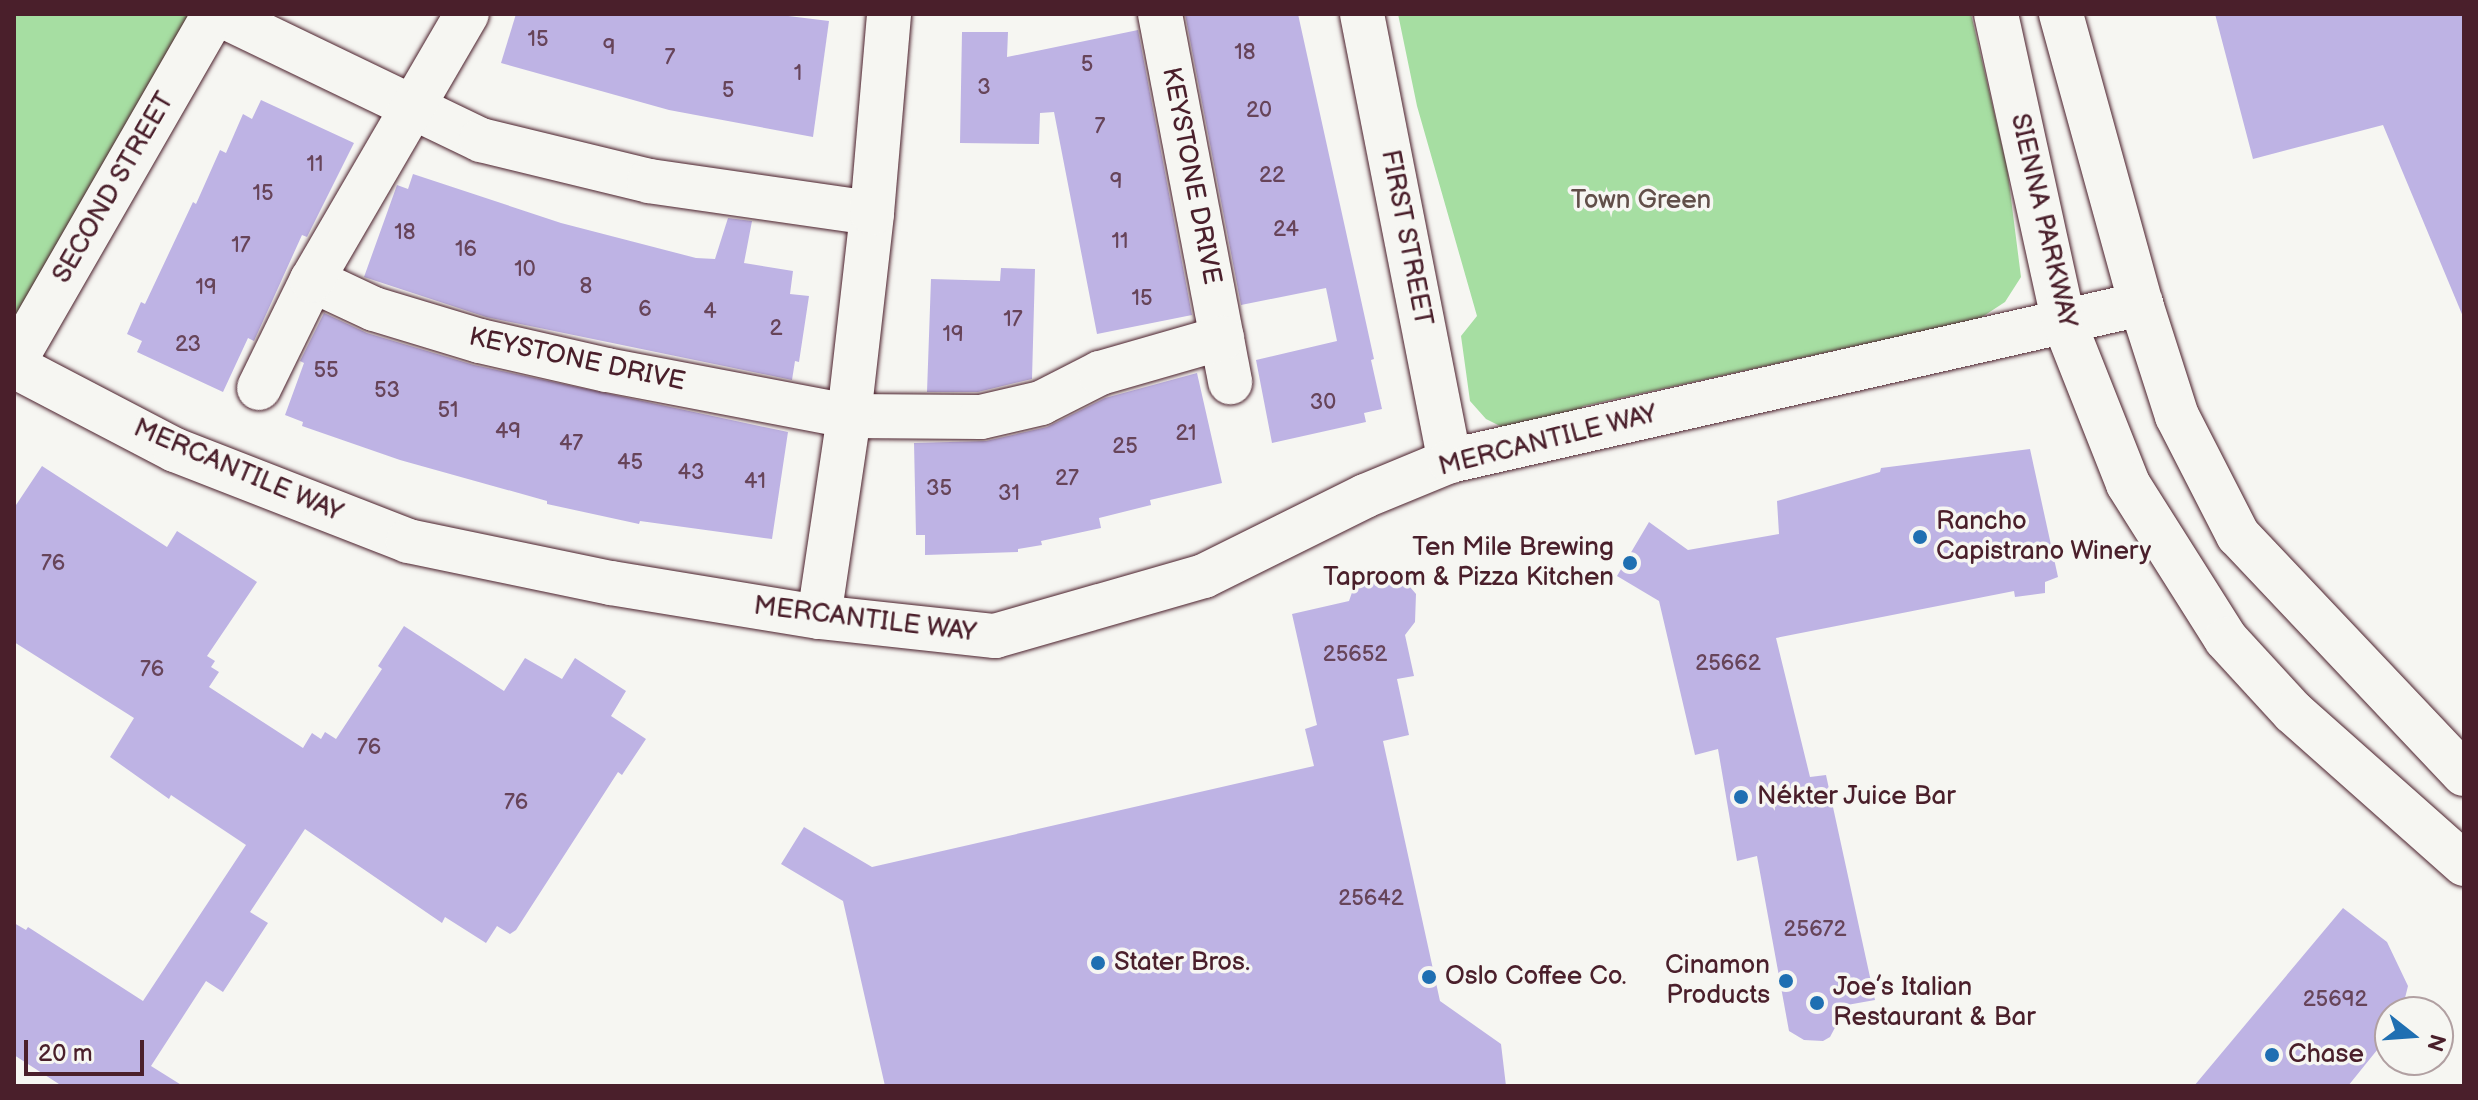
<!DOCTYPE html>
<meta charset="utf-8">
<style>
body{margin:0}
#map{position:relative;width:2478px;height:1100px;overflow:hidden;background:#f6f6f2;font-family:"Balsamiq Sans",sans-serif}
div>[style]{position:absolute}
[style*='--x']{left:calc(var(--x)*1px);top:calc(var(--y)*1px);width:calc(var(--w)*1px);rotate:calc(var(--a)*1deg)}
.green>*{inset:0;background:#a6dea2}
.building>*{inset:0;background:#beb3e4}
.roads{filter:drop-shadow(0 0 2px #4a1f2b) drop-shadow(0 0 2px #4a1f2b)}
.street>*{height:44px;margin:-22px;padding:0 22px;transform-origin:22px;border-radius:22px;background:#f6f6f2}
.secondary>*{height:44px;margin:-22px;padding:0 22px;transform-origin:22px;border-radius:22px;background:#f6f6f2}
.dots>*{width:22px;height:22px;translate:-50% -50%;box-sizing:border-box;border:4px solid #f6f6f2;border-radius:50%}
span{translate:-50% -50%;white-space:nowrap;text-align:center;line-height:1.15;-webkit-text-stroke:7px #f6f6f2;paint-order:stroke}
.number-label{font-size:22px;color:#674459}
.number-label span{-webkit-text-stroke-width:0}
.street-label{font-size:26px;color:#4a1f2b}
.park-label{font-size:26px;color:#614f49}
.poi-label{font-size:26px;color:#4a1f2b}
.left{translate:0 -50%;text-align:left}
.right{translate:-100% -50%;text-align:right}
.frame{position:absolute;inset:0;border:16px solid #4a1f2b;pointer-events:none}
.north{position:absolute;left:2374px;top:996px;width:80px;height:80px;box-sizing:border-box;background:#f6f6f2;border:2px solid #b1a0a2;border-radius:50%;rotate:107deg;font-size:22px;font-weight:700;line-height:32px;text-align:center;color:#4a1f2b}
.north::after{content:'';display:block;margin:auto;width:28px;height:36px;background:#1f6fb2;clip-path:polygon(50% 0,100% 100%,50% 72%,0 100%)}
.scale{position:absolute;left:24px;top:1040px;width:120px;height:36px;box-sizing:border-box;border:4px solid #4a1f2b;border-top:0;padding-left:10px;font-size:24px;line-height:28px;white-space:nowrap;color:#4a1f2b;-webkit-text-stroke:6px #f6f6f2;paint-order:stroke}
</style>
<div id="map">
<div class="green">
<i style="clip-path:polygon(14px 14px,194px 14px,14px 330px)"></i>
<i style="clip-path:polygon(1398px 14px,1971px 14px,2007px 167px,2021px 277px,2005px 302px,1979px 319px,1927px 334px,1860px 345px,1584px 406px,1556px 423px,1502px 427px,1486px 419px,1470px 401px,1461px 336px,1477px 316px,1417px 106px)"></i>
</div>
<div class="building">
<i style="clip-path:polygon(516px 14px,772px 14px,829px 21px,813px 137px,669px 110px,501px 63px)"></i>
<i style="clip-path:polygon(1185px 14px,1298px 14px,1374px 359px,1371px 360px,1382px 409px,1364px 413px,1366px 422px,1272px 443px,1256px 360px,1337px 341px,1326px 288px,1241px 305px)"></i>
<i style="clip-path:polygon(2215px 14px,2464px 14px,2464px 319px,2383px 125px,2253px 159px)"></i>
<i style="clip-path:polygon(1138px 30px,1192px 315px,1097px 334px,1054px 112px,1040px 113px,1039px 144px,960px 143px,962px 32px,1008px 32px,1007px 57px)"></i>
<i style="clip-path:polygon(261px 100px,354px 143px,307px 237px,302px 235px,254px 341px,248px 338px,223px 392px,137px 352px,142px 341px,127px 334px,141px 302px,145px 304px,193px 202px,196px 204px,220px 150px,226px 153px,243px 114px,252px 119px)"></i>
<i style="clip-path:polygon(413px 174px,561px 223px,696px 258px,715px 259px,728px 218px,752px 221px,744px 263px,793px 271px,790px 294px,809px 296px,799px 362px,795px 361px,792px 380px,486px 317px,364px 277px,397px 185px,408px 189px)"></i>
<i style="clip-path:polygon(1001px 268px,1035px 269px,1032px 379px,978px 392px,927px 392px,931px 279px,1000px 281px)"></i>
<i style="clip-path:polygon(324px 313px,367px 333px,474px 365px,788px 432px,772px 539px,640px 521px,639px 524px,547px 504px,547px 501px,400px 460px,302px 426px,303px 422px,285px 415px,304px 363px,300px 361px)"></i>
<i style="clip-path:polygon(1197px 373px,1222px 483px,1150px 500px,1151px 505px,1099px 518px,1101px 528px,1041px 541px,1042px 545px,1018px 549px,1018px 552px,925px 555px,925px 535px,916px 535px,914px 443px,986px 441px,1047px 427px,1105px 398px)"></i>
<i style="clip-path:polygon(2030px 449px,2058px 577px,2045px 582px,2045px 593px,2015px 597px,2014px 591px,1776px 638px,1810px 777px,1826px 775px,1875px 1000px,1847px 1005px,1830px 1037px,1823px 1041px,1804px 1040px,1789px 1031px,1757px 856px,1737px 861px,1718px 749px,1695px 755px,1659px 601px,1617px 576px,1649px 522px,1688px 550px,1779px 534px,1777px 501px,1880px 472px,1881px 468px)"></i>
<i style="clip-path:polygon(42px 466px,167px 547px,177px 531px,257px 582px,207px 656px,215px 661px,211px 667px,219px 672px,209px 687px,303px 748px,312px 733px,321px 739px,325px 732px,336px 739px,382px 669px,378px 666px,404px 626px,504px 691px,525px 658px,562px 679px,575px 658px,626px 691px,611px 716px,646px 739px,622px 775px,618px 772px,516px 930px,510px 934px,497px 926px,486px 943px,445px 917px,442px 923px,305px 829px,250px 912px,268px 923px,223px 992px,206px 981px,151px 1066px,183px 1086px,62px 1086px,14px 1055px,14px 923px,26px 930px,28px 927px,143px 1001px,246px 845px,171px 795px,169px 799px,110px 757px,134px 718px,14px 642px,14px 508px)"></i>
<i style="clip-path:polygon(1382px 571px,1399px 574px,1416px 594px,1415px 622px,1405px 635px,1414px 676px,1397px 679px,1409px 735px,1383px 741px,1440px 1001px,1501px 1044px,1506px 1086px,885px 1086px,843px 901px,781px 864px,804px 827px,872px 867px,1314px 766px,1305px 729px,1317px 725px,1292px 614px,1349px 601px,1355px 584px)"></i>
<i style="clip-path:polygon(2343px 908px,2387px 942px,2408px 986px,2403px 1006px,2398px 1012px,2390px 1012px,2390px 1034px,2348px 1086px,2194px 1086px)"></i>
</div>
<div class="roads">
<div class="street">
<i style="--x:219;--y:14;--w:291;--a:25.7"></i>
<i style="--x:481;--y:140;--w:173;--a:13.7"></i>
<i style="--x:649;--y:181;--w:225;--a:8.2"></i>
<i style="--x:1160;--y:14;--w:375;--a:79.2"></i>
<i style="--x:1362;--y:14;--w:456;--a:78.9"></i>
<i style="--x:312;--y:280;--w:68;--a:25.1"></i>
<i style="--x:374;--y:309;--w:111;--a:16.8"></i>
<i style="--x:480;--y:341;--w:130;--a:12.9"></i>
<i style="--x:607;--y:370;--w:246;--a:10.8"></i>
<i style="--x:849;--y:416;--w:132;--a:0.4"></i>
<i style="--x:981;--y:417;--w:62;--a:-13.1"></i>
<i style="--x:1041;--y:403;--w:66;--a:-27"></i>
<i style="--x:1100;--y:373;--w:127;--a:-16"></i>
<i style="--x:14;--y:362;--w:401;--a:-60.1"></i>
<i style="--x:14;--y:366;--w:182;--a:27.6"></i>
<i style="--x:175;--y:450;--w:250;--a:21.3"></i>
<i style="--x:408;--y:541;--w:207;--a:11.7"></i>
<i style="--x:611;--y:583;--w:211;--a:9.3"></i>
<i style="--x:819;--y:617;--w:177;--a:6.2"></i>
<i style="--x:995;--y:636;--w:217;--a:-16"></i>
<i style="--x:1204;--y:576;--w:180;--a:-26.4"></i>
<i style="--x:1365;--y:496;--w:92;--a:-22.4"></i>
<i style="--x:1450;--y:461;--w:709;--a:-12.8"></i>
<i style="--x:259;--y:388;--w:120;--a:-63.9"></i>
<i style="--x:312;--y:280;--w:308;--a:-59.8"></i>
<i style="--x:819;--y:617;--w:203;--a:-81.5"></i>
<i style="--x:849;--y:416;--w:204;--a:-83.5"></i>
<i style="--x:872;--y:213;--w:200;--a:-85.1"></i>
</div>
<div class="secondary">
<i style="--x:1996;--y:14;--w:315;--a:77.6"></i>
<i style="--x:2064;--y:322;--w:174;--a:68.4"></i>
<i style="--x:2128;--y:484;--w:183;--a:57.7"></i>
<i style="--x:2226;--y:639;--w:99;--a:47.5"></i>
<i style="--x:2293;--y:712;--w:229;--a:41.6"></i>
<i style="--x:2061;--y:14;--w:301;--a:74.6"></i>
<i style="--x:2141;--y:304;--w:118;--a:72.2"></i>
<i style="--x:2177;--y:416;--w:134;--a:62.9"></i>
<i style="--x:2238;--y:535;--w:329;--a:46.6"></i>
</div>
</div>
<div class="dots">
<i style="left:1920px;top:537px;background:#1f6fb2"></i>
<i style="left:1630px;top:563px;background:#1f6fb2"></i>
<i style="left:1741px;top:797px;background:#1f6fb2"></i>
<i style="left:1098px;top:963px;background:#1f6fb2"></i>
<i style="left:1429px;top:977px;background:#1f6fb2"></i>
<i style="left:1786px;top:981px;background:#1f6fb2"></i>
<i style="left:1817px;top:1003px;background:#1f6fb2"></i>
<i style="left:2272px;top:1055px;background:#1f6fb2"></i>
</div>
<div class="number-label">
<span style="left:538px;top:40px">15</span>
<span style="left:609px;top:48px">9</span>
<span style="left:1245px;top:53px">18</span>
<span style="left:670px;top:58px">7</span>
<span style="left:1087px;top:65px">5</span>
<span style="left:798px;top:74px">1</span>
<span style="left:984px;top:88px">3</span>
<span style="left:728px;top:91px">5</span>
<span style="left:1259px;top:111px">20</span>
<span style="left:1100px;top:127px">7</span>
<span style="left:315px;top:165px">11</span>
<span style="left:1272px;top:176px">22</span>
<span style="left:1116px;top:182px">9</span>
<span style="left:263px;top:194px">15</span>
<span style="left:1286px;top:230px">24</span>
<span style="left:405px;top:233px">18</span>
<span style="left:1120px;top:242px">11</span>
<span style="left:241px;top:246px">17</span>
<span style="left:466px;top:250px">16</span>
<span style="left:525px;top:270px">10</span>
<span style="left:586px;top:287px">8</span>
<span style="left:206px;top:288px">19</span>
<span style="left:1142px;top:299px">15</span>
<span style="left:645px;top:310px">6</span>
<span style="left:710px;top:312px">4</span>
<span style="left:1013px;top:320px">17</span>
<span style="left:776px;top:329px">2</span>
<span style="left:953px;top:335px">19</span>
<span style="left:188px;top:345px">23</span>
<span style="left:326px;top:371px">55</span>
<span style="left:387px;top:391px">53</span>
<span style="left:1323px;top:403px">30</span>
<span style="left:448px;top:411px">51</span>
<span style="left:508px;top:432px">49</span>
<span style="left:1186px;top:434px">21</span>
<span style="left:571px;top:444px">47</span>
<span style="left:1125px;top:447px">25</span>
<span style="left:630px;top:463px">45</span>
<span style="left:691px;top:473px">43</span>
<span style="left:1067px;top:479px">27</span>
<span style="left:755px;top:482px">41</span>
<span style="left:939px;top:489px">35</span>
<span style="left:1009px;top:494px">31</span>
<span style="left:53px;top:564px">76</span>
<span style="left:1355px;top:655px">25652</span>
<span style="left:1728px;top:664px">25662</span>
<span style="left:152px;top:670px">76</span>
<span style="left:369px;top:748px">76</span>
<span style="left:516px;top:803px">76</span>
<span style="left:1371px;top:899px">25642</span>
<span style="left:1815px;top:930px">25672</span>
<span style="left:2335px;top:1000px">25692</span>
</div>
<div class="street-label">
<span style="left:1191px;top:176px;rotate:79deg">KEYSTONE DRIVE</span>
<span style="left:114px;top:188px;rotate:-60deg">SECOND STREET</span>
<span style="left:2043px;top:221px;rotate:77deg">SIENNA PARKWAY</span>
<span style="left:1406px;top:238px;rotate:79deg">FIRST STREET</span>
<span style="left:577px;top:360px;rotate:12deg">KEYSTONE DRIVE</span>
<span style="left:1548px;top:441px;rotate:-14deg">MERCANTILE WAY</span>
<span style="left:238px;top:471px;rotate:23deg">MERCANTILE WAY</span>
<span style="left:865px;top:620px;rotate:7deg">MERCANTILE WAY</span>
</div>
<div class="park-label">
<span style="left:1641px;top:201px">Town Green</span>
</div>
<div class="poi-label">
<span class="left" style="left:1936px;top:537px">Rancho<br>Capistrano Winery</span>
<span class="right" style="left:1614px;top:563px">Ten Mile Brewing<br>Taproom &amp; Pizza Kitchen</span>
<span class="left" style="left:1757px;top:797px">Nékter Juice Bar</span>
<span class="left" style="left:1114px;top:963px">Stater Bros.</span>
<span class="right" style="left:1770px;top:981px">Cinamon<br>Products</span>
<span class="left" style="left:1445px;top:977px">Oslo Coffee Co.</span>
<span class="left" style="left:1833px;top:1003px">Joe’s Italian<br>Restaurant &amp; Bar</span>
<span class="left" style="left:2288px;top:1055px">Chase</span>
</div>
<div class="frame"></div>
<div class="north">N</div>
<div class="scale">20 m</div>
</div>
